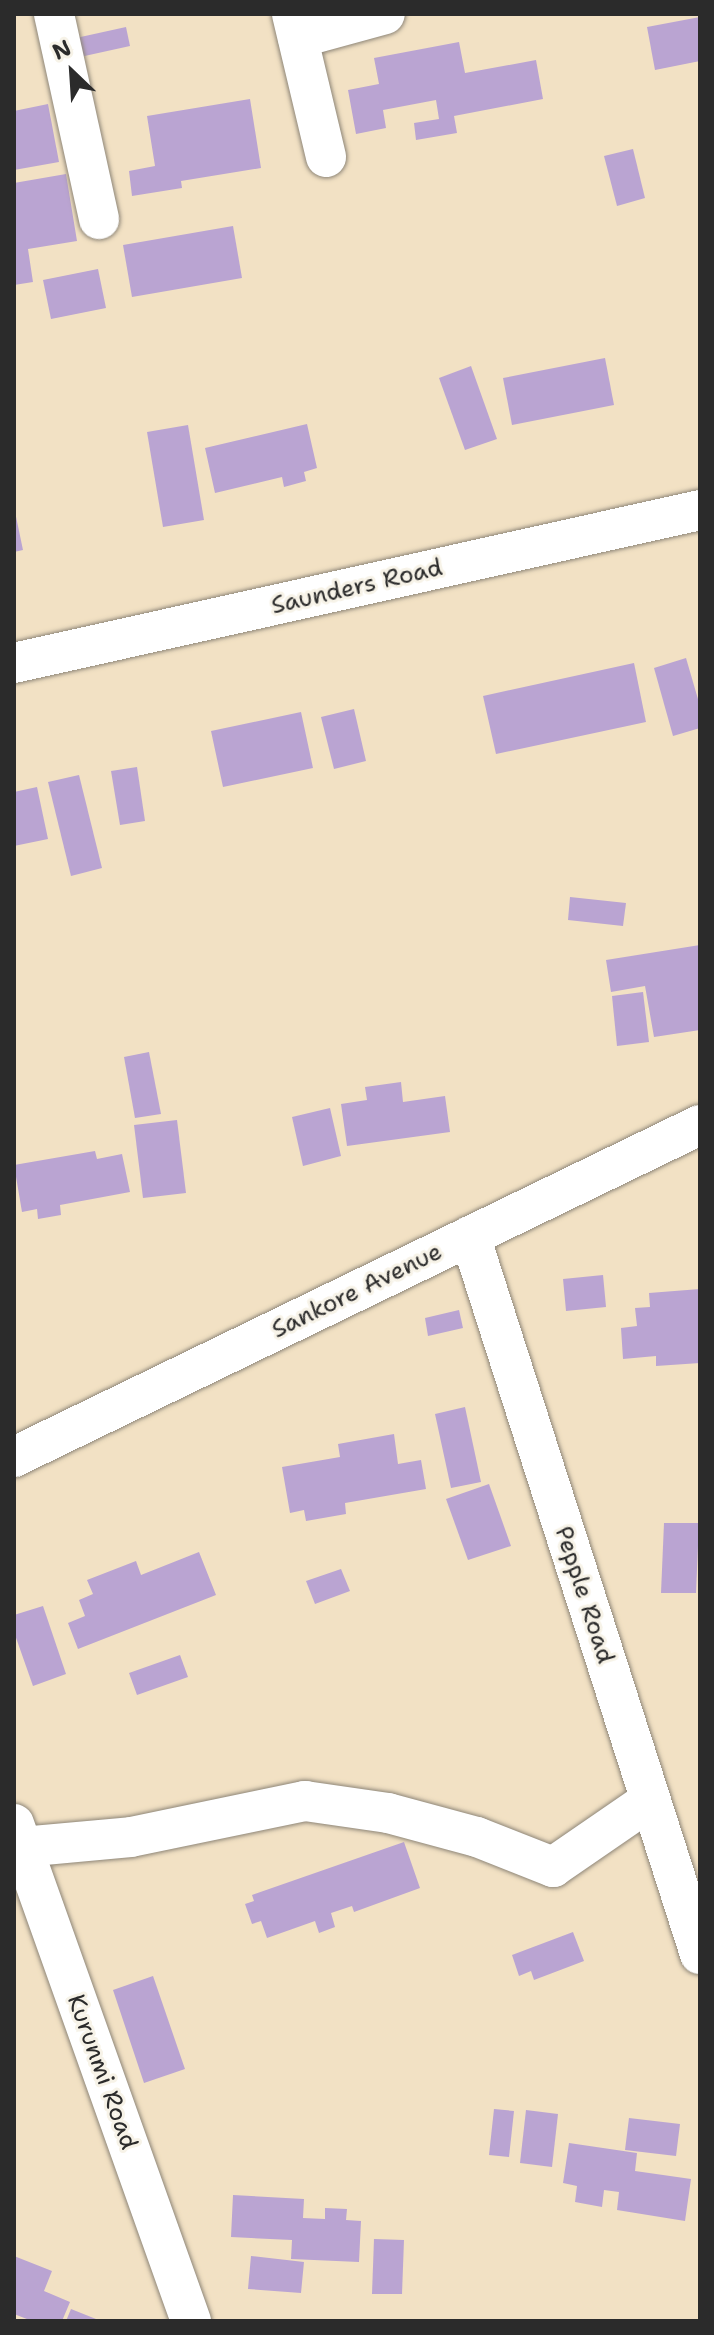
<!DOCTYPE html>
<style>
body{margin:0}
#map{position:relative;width:714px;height:2335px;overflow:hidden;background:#f2e1c4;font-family:"Shantell Sans",sans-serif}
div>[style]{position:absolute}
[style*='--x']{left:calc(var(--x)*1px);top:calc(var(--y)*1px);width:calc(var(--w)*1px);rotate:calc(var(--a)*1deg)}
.building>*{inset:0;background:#baa4d2}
.roads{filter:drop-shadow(0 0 2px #8e8678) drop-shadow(0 0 2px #8e8678)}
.minor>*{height:40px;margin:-20px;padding:0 20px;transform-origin:20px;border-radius:20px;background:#fff}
span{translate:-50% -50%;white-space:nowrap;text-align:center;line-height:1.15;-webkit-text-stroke:6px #f7f3e8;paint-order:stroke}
.street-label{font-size:24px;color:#2b2b2b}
.frame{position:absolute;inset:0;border:16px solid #2b2b2b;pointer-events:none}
.north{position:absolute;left:32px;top:32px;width:80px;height:80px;-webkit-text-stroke:6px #f7f3e8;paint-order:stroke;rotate:335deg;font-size:22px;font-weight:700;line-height:32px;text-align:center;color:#2b2b2b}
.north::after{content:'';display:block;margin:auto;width:28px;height:36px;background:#2b2b2b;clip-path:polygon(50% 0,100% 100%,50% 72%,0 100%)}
</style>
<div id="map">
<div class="building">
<i style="clip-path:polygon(700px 17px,700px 61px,655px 70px,647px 27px)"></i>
<i style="clip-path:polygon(126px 27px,130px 46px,80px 57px,76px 38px)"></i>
<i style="clip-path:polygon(459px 42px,465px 73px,536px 60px,543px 99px,454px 116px,457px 133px,416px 140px,414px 123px,439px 119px,436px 100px,383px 110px,386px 128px,356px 134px,348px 90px,379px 84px,374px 58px)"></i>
<i style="clip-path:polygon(250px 99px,261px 168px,181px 181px,182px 188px,132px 196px,129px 171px,155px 166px,147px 116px)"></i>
<i style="clip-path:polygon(48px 104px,59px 162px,14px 170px,14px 111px)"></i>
<i style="clip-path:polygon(633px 149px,645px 198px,617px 206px,604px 156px)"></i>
<i style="clip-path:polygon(66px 174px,77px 241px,28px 249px,33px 282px,14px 285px,14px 183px)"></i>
<i style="clip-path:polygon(233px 226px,242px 278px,132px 297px,123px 245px)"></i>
<i style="clip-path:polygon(98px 269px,106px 308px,51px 319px,43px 280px)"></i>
<i style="clip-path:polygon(605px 358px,614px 405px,512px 425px,503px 378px)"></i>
<i style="clip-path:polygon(471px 366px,497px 439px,465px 450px,439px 378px)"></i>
<i style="clip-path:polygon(307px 424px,317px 468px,304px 472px,306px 481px,284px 487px,282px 477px,215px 493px,205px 448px)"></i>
<i style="clip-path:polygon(188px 425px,204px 520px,163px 527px,147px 432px)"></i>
<i style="clip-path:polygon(14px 507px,23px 550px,14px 552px)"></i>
<i style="clip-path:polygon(686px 658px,700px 706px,700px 728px,673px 736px,654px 668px)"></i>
<i style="clip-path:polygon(634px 663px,646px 722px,496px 754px,483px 696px)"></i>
<i style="clip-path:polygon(354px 709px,366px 761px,334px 769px,321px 717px)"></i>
<i style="clip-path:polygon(301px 712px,313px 768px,223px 787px,211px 731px)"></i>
<i style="clip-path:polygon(137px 767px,145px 821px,120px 825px,111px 771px)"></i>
<i style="clip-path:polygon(79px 775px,102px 868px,71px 876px,48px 782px)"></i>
<i style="clip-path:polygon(37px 787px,48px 839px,14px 846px,14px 792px)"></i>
<i style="clip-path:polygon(570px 897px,626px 903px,623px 926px,568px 920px)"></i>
<i style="clip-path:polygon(700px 945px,700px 1030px,654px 1037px,645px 986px,611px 992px,606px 960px)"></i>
<i style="clip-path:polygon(643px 992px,649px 1042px,617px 1046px,612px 996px)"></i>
<i style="clip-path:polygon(149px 1052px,161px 1114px,135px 1118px,124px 1057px)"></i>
<i style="clip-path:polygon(401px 1082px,403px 1102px,445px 1096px,450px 1132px,347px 1146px,341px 1104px,367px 1100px,365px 1087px)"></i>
<i style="clip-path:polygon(330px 1108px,341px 1156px,303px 1166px,292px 1117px)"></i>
<i style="clip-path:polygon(177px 1120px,186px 1193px,143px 1198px,134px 1125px)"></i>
<i style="clip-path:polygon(95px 1151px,97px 1159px,122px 1154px,130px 1192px,60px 1205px,61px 1215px,38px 1219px,37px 1209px,22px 1212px,14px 1165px)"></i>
<i style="clip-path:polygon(603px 1275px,606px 1307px,566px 1311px,563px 1279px)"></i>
<i style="clip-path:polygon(700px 1289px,700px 1363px,656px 1366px,656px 1356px,623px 1359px,621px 1328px,637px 1326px,635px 1308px,650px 1307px,649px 1293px)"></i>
<i style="clip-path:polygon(459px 1310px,463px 1328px,428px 1336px,425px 1318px)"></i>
<i style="clip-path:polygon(465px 1407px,481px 1482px,451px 1488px,435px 1414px)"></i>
<i style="clip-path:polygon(394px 1434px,398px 1464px,421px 1460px,426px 1489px,345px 1503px,346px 1514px,306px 1521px,304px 1510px,290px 1513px,282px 1467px,340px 1457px,338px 1444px)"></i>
<i style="clip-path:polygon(489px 1484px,511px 1546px,468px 1560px,446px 1499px)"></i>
<i style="clip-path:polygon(664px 1523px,699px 1523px,696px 1593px,661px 1593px)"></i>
<i style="clip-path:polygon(199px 1552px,216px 1595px,78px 1649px,68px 1623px,85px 1616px,79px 1600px,93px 1594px,87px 1580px,136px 1561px,141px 1575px)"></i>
<i style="clip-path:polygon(341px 1569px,350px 1591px,315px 1604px,306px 1581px)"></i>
<i style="clip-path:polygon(43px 1606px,66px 1674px,33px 1686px,14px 1632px,14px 1615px)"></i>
<i style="clip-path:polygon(180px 1655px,188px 1677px,137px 1695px,129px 1673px)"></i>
<i style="clip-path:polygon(404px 1842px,420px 1888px,354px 1912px,352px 1906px,331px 1913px,335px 1927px,319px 1933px,315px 1921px,267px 1938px,261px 1921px,252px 1924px,245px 1904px,254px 1901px,252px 1895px)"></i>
<i style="clip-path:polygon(573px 1932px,584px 1961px,534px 1980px,531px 1971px,519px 1976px,512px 1955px)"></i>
<i style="clip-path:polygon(153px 1976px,185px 2069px,144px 2083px,113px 1990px)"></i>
<i style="clip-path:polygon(494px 2109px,514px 2111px,509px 2157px,489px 2155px)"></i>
<i style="clip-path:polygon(526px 2110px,558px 2114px,552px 2167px,520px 2163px)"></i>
<i style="clip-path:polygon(629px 2118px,680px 2124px,676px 2156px,625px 2150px)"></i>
<i style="clip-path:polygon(569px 2143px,637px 2153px,635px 2171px,691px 2179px,685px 2221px,617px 2210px,619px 2192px,604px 2190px,602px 2207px,575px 2202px,577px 2186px,563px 2183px)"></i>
<i style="clip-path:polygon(233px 2195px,304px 2199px,303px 2218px,325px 2219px,325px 2208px,347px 2209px,346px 2220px,361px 2221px,359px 2262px,291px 2259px,292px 2240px,231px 2237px)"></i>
<i style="clip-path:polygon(374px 2239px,404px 2240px,402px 2294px,372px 2294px)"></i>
<i style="clip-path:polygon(14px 2256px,52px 2271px,44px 2291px,70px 2302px,62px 2321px,32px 2321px,14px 2314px)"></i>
<i style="clip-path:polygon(251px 2256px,304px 2262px,301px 2293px,248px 2289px)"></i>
<i style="clip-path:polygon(71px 2309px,101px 2321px,66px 2321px)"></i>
</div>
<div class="roads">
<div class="minor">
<i style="--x:54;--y:14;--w:210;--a:77.6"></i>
<i style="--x:292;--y:14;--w:147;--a:76.6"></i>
<i style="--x:298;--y:38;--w:90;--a:-15.4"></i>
<i style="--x:14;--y:663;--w:703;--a:-12.57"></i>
<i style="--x:470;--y:1236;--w:754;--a:72.24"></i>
<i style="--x:14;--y:1457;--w:762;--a:-25.83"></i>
<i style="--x:14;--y:1824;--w:528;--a:70.4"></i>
<i style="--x:22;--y:1847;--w:109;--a:-5.2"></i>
<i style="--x:131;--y:1837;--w:178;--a:-11.7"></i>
<i style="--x:305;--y:1801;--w:84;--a:8.2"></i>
<i style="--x:388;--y:1813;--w:92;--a:15.1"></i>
<i style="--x:477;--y:1837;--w:82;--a:21.5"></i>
<i style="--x:553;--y:1867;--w:116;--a:-34.5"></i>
</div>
</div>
<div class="street-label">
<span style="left:357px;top:587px;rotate:-13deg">Saunders Road</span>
<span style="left:357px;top:1291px;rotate:-26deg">Sankore Avenue</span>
<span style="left:584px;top:1595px;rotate:72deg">Pepple Road</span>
<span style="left:102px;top:2072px;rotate:70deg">Kurunmi Road</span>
</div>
<div class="frame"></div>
<div class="north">N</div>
</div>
